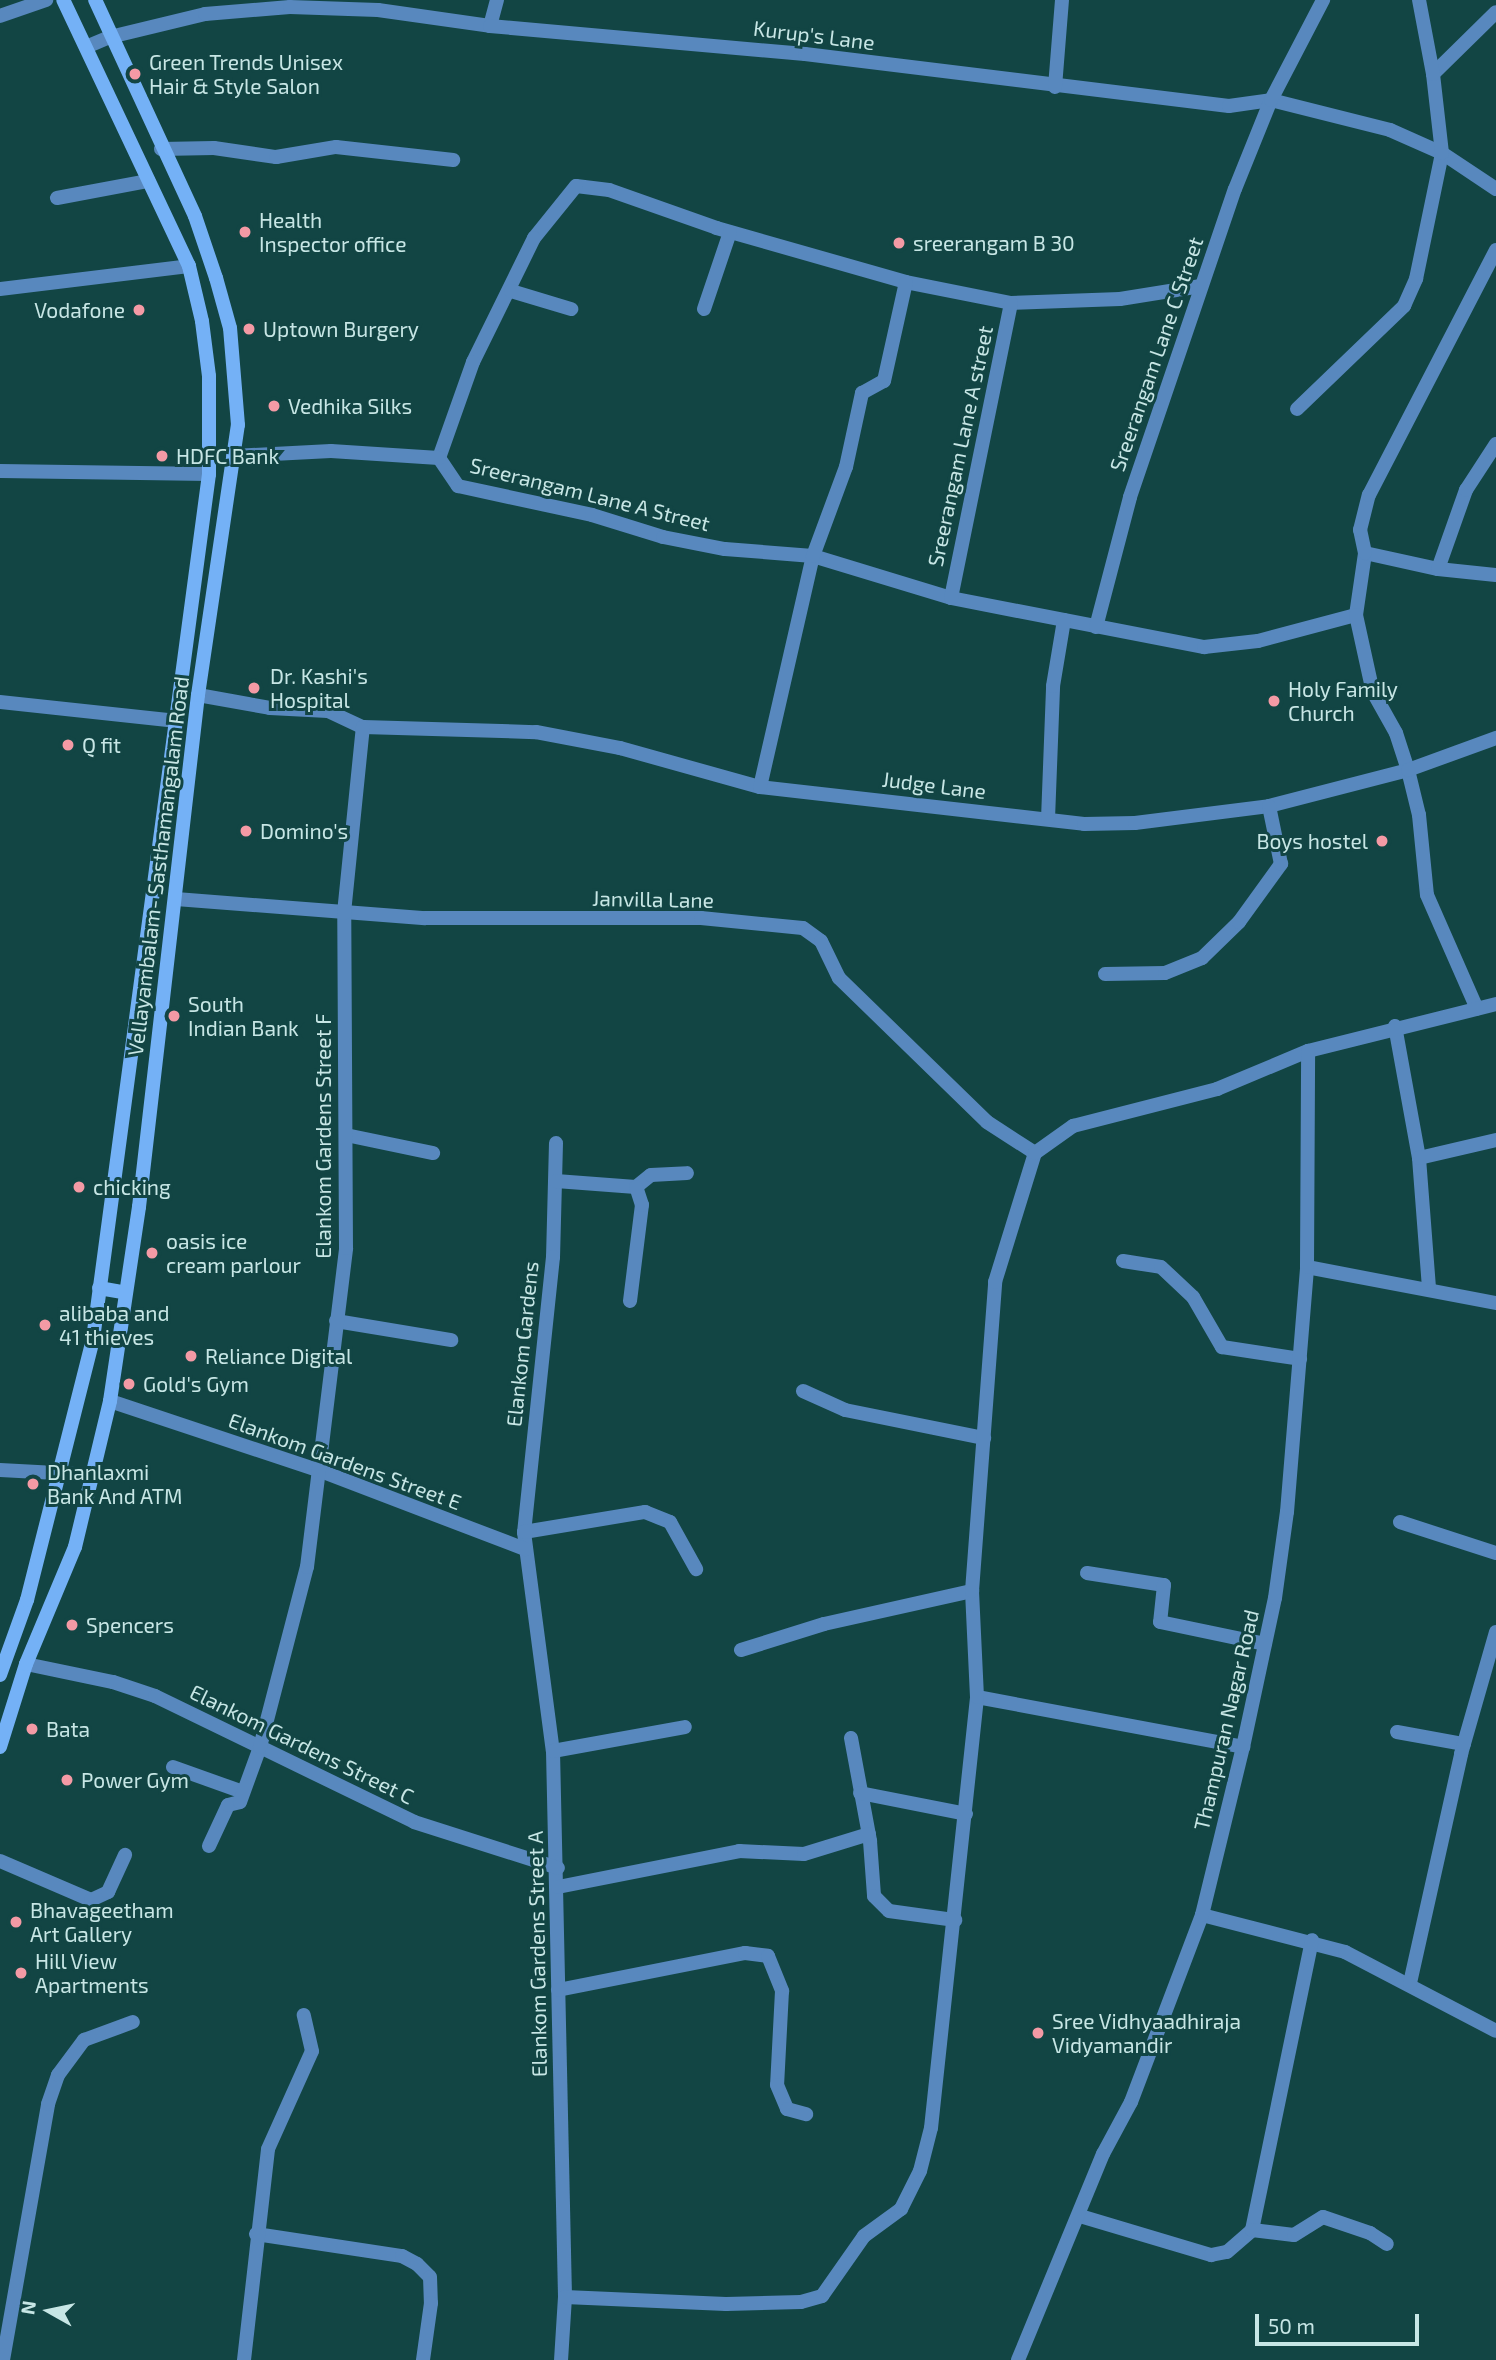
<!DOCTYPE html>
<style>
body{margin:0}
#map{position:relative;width:1496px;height:2360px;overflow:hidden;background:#124544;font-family:"Exo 2",sans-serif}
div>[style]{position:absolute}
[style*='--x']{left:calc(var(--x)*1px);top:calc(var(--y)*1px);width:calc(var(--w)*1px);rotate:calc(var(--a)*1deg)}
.street>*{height:14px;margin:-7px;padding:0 7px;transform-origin:7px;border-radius:7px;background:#5888be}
.secondary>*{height:14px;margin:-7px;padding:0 7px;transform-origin:7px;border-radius:7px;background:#74b1f6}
.dots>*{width:19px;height:19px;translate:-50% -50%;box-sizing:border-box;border:4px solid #124544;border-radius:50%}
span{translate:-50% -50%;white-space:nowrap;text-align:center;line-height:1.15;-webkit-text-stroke:6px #124544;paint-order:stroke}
.street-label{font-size:21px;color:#c7e6e5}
.poi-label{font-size:21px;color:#c7e6e5}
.left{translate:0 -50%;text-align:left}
.right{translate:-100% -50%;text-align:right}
.north{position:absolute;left:14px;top:2276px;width:70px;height:70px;-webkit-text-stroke:5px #124544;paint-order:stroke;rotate:279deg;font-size:19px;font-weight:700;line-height:28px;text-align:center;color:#c7e6e5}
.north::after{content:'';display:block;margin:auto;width:24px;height:32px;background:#c7e6e5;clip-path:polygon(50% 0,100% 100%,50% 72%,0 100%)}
.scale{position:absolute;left:1255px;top:2314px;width:164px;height:32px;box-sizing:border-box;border:4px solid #c7e6e5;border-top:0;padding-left:9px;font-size:21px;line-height:24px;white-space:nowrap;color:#c7e6e5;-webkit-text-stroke:5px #124544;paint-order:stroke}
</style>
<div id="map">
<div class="street">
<i style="--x:0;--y:16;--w:49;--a:-19.2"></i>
<i style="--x:490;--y:26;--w:27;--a:-75"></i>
<i style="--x:86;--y:47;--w:26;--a:-23"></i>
<i style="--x:110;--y:37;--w:98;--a:-13.6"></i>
<i style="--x:205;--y:14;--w:85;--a:-4.7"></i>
<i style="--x:290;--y:7;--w:88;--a:2"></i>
<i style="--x:378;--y:10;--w:113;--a:8.1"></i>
<i style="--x:490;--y:26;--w:316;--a:5.1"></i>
<i style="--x:805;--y:54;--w:427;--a:7"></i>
<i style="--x:1229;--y:106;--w:42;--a:-8.1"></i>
<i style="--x:1271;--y:100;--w:123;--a:14.1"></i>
<i style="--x:1390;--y:130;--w:57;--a:23.9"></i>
<i style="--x:1442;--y:153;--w:65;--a:33.7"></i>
<i style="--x:1433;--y:74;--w:88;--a:-44.5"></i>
<i style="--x:1055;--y:87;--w:87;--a:-85.4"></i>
<i style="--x:161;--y:149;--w:53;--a:-1.1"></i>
<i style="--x:214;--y:148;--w:63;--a:8.3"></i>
<i style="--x:276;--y:157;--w:61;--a:-9.5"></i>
<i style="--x:336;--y:147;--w:118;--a:6.3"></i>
<i style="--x:57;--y:198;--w:93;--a:-10.6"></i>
<i style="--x:1201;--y:286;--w:82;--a:170.9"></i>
<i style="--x:1120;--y:299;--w:109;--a:177.9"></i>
<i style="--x:1011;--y:303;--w:107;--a:-168.7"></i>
<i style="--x:906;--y:282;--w:197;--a:-164.1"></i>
<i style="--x:717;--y:228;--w:114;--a:-160.6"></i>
<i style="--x:609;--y:190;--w:33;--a:-173"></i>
<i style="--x:576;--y:186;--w:67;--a:128.9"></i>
<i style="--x:534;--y:238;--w:138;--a:116.2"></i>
<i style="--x:473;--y:362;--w:102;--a:109.5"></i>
<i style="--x:439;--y:458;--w:34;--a:56"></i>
<i style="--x:458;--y:486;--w:137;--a:12.2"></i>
<i style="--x:592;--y:515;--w:74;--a:17.2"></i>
<i style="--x:663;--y:537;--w:63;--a:11"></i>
<i style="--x:725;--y:549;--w:88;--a:4.5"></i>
<i style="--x:813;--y:556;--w:144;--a:16.9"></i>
<i style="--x:951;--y:598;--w:258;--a:11"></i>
<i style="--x:1204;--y:647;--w:54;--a:-6.3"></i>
<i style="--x:1258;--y:641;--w:101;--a:-14.9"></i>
<i style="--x:1356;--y:615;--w:63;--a:-81.7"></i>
<i style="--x:1365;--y:553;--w:75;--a:12.4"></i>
<i style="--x:1438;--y:569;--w:58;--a:5.9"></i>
<i style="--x:0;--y:289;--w:190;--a:-6.9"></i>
<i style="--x:511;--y:291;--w:63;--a:16.7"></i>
<i style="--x:704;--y:309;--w:81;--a:-71.3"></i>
<i style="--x:1297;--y:409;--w:149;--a:-43.9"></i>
<i style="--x:1404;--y:306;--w:30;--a:-66"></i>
<i style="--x:1416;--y:279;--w:129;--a:-78.3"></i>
<i style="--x:1442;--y:153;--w:80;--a:-96.5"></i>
<i style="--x:1433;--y:74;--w:75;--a:-100.7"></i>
<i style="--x:233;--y:456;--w:98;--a:-2.9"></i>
<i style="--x:331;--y:451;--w:108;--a:3.7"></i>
<i style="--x:0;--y:471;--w:209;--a:0.8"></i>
<i style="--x:1365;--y:553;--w:24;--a:-102"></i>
<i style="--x:1360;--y:530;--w:36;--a:-76"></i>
<i style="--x:1369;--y:495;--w:276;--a:-62.6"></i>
<i style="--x:1438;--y:569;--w:84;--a:-70.5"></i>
<i style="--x:1466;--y:490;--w:55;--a:-56.9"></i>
<i style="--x:951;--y:598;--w:301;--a:-78.5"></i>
<i style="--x:1356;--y:615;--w:79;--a:77.6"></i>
<i style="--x:1373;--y:692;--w:47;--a:60.7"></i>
<i style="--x:1396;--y:733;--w:39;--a:72"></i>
<i style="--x:1408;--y:770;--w:46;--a:76.3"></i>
<i style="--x:1419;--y:815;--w:80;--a:84.3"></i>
<i style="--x:1427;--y:895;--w:124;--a:66.3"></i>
<i style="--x:1096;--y:627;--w:134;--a:-75.3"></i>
<i style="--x:1130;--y:497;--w:325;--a:-71.2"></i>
<i style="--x:1235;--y:189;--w:96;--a:-68"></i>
<i style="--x:1271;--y:100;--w:113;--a:-62.5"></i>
<i style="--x:198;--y:695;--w:73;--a:10.2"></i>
<i style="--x:270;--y:708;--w:58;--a:3"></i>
<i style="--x:328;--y:711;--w:38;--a:25"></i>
<i style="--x:363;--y:727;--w:173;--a:1.7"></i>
<i style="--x:536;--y:732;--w:86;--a:10.8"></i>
<i style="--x:620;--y:748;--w:145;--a:15.6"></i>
<i style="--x:760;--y:787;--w:326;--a:6.5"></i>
<i style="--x:1084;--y:824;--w:51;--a:-1.1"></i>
<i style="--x:1135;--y:823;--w:135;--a:-7.2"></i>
<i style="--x:1269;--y:806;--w:144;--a:-14.5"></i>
<i style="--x:1408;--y:770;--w:94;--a:-20"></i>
<i style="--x:0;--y:702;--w:178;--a:6.1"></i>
<i style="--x:760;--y:787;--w:237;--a:-77.1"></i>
<i style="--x:813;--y:556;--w:95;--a:-69.7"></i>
<i style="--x:846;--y:467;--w:76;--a:-77.8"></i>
<i style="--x:862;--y:393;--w:25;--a:-29"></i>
<i style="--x:884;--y:381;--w:101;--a:-77.5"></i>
<i style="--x:1048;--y:819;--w:133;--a:-87.8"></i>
<i style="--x:1053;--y:686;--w:67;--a:-80.5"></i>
<i style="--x:176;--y:899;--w:250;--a:4.4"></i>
<i style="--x:425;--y:918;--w:276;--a:0"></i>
<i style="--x:701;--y:918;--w:102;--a:5.6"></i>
<i style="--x:803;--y:928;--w:22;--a:36"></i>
<i style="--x:821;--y:941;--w:41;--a:64.1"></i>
<i style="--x:839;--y:978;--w:206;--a:44.2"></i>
<i style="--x:987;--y:1122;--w:57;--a:32.9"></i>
<i style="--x:1105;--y:974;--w:60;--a:-1"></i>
<i style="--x:1165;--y:973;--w:40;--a:-22"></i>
<i style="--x:1202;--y:958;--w:52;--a:-44.2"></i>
<i style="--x:1239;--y:922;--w:72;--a:-54.1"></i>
<i style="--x:1281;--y:864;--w:59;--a:-101.7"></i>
<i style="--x:1395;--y:1026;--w:134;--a:79.7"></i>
<i style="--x:1419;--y:1158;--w:130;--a:85.6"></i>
<i style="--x:346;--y:1135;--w:89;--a:11.7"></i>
<i style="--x:556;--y:1143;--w:114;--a:91.5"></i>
<i style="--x:553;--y:1257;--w:277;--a:96"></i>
<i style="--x:524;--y:1532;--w:221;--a:82.5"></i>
<i style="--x:553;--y:1751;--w:546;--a:88.74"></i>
<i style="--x:565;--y:2297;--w:63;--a:93.6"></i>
<i style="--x:1419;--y:1158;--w:79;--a:-13.2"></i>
<i style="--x:556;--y:1181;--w:80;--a:4.3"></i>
<i style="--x:636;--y:1187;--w:19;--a:-39"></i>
<i style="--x:651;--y:1175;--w:36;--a:-3"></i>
<i style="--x:1123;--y:1261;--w:38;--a:9"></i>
<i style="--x:1161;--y:1267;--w:44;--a:43.2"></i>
<i style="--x:1193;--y:1297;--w:58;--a:59.9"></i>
<i style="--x:1222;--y:1347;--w:79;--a:8.7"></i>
<i style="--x:1307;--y:1267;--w:192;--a:10.8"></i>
<i style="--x:630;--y:1301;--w:97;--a:-82.9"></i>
<i style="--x:642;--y:1205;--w:19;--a:-108"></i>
<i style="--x:336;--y:1321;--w:117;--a:9.4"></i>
<i style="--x:803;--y:1391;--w:46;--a:24.3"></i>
<i style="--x:845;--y:1410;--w:142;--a:11.4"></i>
<i style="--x:110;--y:1401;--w:219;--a:18.4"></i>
<i style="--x:318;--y:1470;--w:222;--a:20.9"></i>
<i style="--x:0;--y:1470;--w:94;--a:3"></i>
<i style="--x:1400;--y:1522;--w:101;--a:17.9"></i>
<i style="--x:524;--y:1532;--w:123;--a:-9.4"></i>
<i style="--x:645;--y:1512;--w:27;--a:22"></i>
<i style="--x:670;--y:1522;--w:54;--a:61"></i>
<i style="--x:1087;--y:1573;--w:78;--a:8.9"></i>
<i style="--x:1164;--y:1585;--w:37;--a:96"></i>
<i style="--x:1160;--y:1622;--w:107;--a:11.8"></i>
<i style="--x:741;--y:1650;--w:87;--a:-17.4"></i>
<i style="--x:824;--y:1624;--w:152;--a:-12.6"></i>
<i style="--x:26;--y:1664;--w:89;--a:11.7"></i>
<i style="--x:113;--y:1682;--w:44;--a:18.4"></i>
<i style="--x:155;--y:1696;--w:288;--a:25.9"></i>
<i style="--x:414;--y:1822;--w:151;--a:17.7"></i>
<i style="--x:977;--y:1697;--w:271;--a:10.6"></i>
<i style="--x:1397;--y:1732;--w:68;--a:10.2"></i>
<i style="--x:851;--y:1738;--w:105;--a:79.5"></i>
<i style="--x:870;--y:1841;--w:55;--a:85.8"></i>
<i style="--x:874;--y:1896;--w:21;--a:45"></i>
<i style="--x:889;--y:1911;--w:67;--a:7.8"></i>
<i style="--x:553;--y:1751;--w:134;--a:-10.3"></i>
<i style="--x:173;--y:1767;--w:74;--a:19.7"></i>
<i style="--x:860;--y:1793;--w:108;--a:11.2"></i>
<i style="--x:209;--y:1846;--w:45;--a:-65.1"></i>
<i style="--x:228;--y:1805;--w:12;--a:-14"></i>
<i style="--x:240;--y:1802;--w:59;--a:-70"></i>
<i style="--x:260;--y:1747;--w:186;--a:-75.4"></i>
<i style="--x:307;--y:1567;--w:321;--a:-83"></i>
<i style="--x:346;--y:1248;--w:335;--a:-90.3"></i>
<i style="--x:344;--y:913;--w:187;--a:-84.2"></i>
<i style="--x:0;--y:1861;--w:99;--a:23.2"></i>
<i style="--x:91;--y:1900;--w:19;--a:-25"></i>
<i style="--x:108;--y:1892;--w:41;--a:-65.3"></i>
<i style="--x:558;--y:1887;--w:185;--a:-11.2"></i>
<i style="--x:739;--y:1851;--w:65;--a:2.6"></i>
<i style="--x:804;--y:1854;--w:68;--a:-17.1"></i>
<i style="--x:1202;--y:1915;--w:148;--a:14.5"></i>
<i style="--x:1345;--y:1952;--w:170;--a:27.6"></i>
<i style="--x:1410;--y:1983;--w:235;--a:-77.4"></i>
<i style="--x:1461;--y:1754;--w:127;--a:-74"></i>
<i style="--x:558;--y:1990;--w:191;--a:-11.2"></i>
<i style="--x:745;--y:1953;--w:23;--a:7"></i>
<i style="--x:768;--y:1956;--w:38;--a:68"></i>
<i style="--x:782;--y:1991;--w:94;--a:93"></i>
<i style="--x:777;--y:2085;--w:26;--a:67"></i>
<i style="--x:787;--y:2109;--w:20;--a:15"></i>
<i style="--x:1080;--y:2216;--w:137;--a:16.6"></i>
<i style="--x:1211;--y:2255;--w:16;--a:-11"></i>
<i style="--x:1227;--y:2252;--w:33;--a:-41"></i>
<i style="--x:1252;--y:2230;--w:296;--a:-78.3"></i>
<i style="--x:1252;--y:2230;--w:42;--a:6.8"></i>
<i style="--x:1294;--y:2235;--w:34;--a:-32"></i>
<i style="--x:1323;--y:2217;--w:50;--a:18.8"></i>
<i style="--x:1370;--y:2233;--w:20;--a:33"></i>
<i style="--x:256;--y:2234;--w:148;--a:8.6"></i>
<i style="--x:402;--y:2256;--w:17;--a:28"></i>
<i style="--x:417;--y:2264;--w:18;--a:45"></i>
<i style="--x:430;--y:2277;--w:26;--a:88"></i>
<i style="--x:431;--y:2303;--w:58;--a:98"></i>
<i style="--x:565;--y:2297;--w:161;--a:2.5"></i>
<i style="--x:726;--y:2304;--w:75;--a:-1.5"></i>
<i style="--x:801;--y:2302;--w:22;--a:-16"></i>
<i style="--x:822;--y:2296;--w:73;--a:-55"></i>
<i style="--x:864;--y:2236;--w:46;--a:-36.1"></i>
<i style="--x:901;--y:2209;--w:42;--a:-63.4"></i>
<i style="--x:920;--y:2171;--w:44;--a:-75.7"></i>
<i style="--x:931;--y:2128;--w:433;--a:-83.9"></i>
<i style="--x:977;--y:1697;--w:106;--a:-92.7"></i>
<i style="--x:972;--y:1591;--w:310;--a:-85.7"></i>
<i style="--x:995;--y:1282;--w:135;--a:-72.8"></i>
<i style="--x:1035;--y:1153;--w:47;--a:-35.4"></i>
<i style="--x:1073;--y:1126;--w:149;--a:-14.4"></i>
<i style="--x:1217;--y:1089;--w:99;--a:-22.7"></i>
<i style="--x:1308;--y:1051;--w:194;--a:-14"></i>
<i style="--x:3;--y:2360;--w:260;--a:-80"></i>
<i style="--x:48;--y:2104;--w:31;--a:-71"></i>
<i style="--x:58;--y:2075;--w:44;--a:-53.4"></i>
<i style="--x:84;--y:2040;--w:52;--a:-20.2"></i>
<i style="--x:244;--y:2360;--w:212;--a:-83.5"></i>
<i style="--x:268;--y:2149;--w:107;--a:-65.8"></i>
<i style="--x:312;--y:2051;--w:37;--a:-103"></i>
<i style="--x:1018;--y:2360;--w:223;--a:-67.6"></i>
<i style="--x:1103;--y:2154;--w:59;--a:-61.7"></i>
<i style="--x:1131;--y:2102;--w:200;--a:-69.2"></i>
<i style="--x:1202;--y:1915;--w:173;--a:-76.3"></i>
<i style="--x:1243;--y:1747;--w:152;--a:-77.9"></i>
<i style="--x:1275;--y:1598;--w:87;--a:-82.1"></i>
<i style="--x:1287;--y:1512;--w:246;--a:-85.3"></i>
<i style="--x:1307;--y:1267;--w:216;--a:-89.7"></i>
</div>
<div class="secondary">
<i style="--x:99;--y:1288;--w:27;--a:10"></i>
<i style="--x:0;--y:1675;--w:80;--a:-70.2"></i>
<i style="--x:27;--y:1600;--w:269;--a:-75.8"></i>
<i style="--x:93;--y:1339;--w:873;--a:-82.36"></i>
<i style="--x:209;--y:474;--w:98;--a:-90"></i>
<i style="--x:209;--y:376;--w:55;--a:-97.3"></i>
<i style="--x:202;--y:321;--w:57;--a:-103.3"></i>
<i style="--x:189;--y:266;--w:294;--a:-115.3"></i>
<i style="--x:0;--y:1747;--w:87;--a:-72.6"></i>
<i style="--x:26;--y:1664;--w:127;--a:-67.3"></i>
<i style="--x:75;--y:1547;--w:150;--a:-76.5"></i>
<i style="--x:110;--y:1401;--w:196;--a:-81.5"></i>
<i style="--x:139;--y:1207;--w:515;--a:-83.43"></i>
<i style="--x:198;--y:695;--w:273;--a:-81.6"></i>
<i style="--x:238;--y:425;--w:97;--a:-94.7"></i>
<i style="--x:230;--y:328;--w:52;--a:-105.6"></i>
<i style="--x:216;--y:278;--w:65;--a:-108.7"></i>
<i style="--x:195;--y:216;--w:238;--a:-114.8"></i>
</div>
<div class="dots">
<i style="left:135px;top:74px;background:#f49aa5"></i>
<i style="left:245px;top:232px;background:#f49aa5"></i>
<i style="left:899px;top:243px;background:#f49aa5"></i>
<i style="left:139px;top:310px;background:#f49aa5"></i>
<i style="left:249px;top:329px;background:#f49aa5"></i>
<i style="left:274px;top:406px;background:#f49aa5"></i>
<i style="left:162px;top:456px;background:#f49aa5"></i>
<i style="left:254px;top:688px;background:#f49aa5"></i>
<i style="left:1274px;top:701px;background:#f49aa5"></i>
<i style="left:68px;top:745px;background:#f49aa5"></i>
<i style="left:246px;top:831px;background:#f49aa5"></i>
<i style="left:1382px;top:841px;background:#f49aa5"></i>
<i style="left:174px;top:1016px;background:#f49aa5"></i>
<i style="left:79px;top:1187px;background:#f49aa5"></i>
<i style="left:152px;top:1253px;background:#f49aa5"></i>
<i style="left:45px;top:1325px;background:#f49aa5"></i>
<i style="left:191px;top:1356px;background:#f49aa5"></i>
<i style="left:129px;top:1384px;background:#f49aa5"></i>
<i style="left:33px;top:1484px;background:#f49aa5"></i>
<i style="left:72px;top:1625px;background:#f49aa5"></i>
<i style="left:32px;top:1729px;background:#f49aa5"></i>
<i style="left:67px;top:1780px;background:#f49aa5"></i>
<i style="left:16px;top:1922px;background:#f49aa5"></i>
<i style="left:21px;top:1973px;background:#f49aa5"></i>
<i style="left:1038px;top:2033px;background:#f49aa5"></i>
</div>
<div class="street-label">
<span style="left:814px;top:35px;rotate:7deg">Kurup's Lane</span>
<span style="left:1156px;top:354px;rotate:-71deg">Sreerangam Lane C Street</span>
<span style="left:960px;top:446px;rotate:-78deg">Sreerangam Lane A street</span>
<span style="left:590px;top:494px;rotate:14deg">Sreerangam Lane A Street</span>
<span style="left:934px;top:785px;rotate:7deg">Judge Lane</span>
<span style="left:158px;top:866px;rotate:-83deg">Vellayambalam- Sasthamangalam Road</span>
<span style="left:653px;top:899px;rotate:1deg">Janvilla Lane</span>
<span style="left:323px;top:1136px;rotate:-90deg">Elankom Gardens Street F</span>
<span style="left:522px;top:1344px;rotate:-84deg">Elankom Gardens</span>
<span style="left:345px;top:1461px;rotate:20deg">Elankom Gardens Street E</span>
<span style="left:1226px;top:1720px;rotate:-77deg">Thampuran Nagar Road</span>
<span style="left:302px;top:1744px;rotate:26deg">Elankom Gardens Street C</span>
<span style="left:537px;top:1954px;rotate:-91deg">Elankom Gardens Street A</span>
</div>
<div class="poi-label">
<span class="left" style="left:149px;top:74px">Green Trends Unisex<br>Hair &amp; Style Salon</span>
<span class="left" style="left:259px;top:232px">Health<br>Inspector office</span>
<span class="left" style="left:913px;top:243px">sreerangam B 30</span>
<span class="right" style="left:125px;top:310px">Vodafone</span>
<span class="left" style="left:263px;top:329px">Uptown Burgery</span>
<span class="left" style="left:288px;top:406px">Vedhika Silks</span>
<span class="left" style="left:176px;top:456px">HDFC Bank</span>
<span class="left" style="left:270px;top:688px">Dr. Kashi's<br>Hospital</span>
<span class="left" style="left:1288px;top:701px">Holy Family<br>Church</span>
<span class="left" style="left:82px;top:745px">Q fit</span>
<span class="left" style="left:260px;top:831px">Domino's</span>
<span class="right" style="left:1368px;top:841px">Boys hostel</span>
<span class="left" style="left:188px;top:1016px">South<br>Indian Bank</span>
<span class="left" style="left:93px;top:1187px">chicking</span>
<span class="left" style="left:166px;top:1253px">oasis ice<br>cream parlour</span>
<span class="left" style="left:59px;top:1325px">alibaba and<br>41 thieves</span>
<span class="left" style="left:205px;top:1356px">Reliance Digital</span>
<span class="left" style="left:143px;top:1384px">Gold's Gym</span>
<span class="left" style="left:47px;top:1484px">Dhanlaxmi<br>Bank And ATM</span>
<span class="left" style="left:86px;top:1625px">Spencers</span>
<span class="left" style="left:46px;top:1729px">Bata</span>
<span class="left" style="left:81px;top:1780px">Power Gym</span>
<span class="left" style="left:30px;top:1922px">Bhavageetham<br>Art Gallery</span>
<span class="left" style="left:35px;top:1973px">Hill View<br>Apartments</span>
<span class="left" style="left:1052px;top:2033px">Sree Vidhyaadhiraja<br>Vidyamandir</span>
</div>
<div class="north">N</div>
<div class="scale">50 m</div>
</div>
